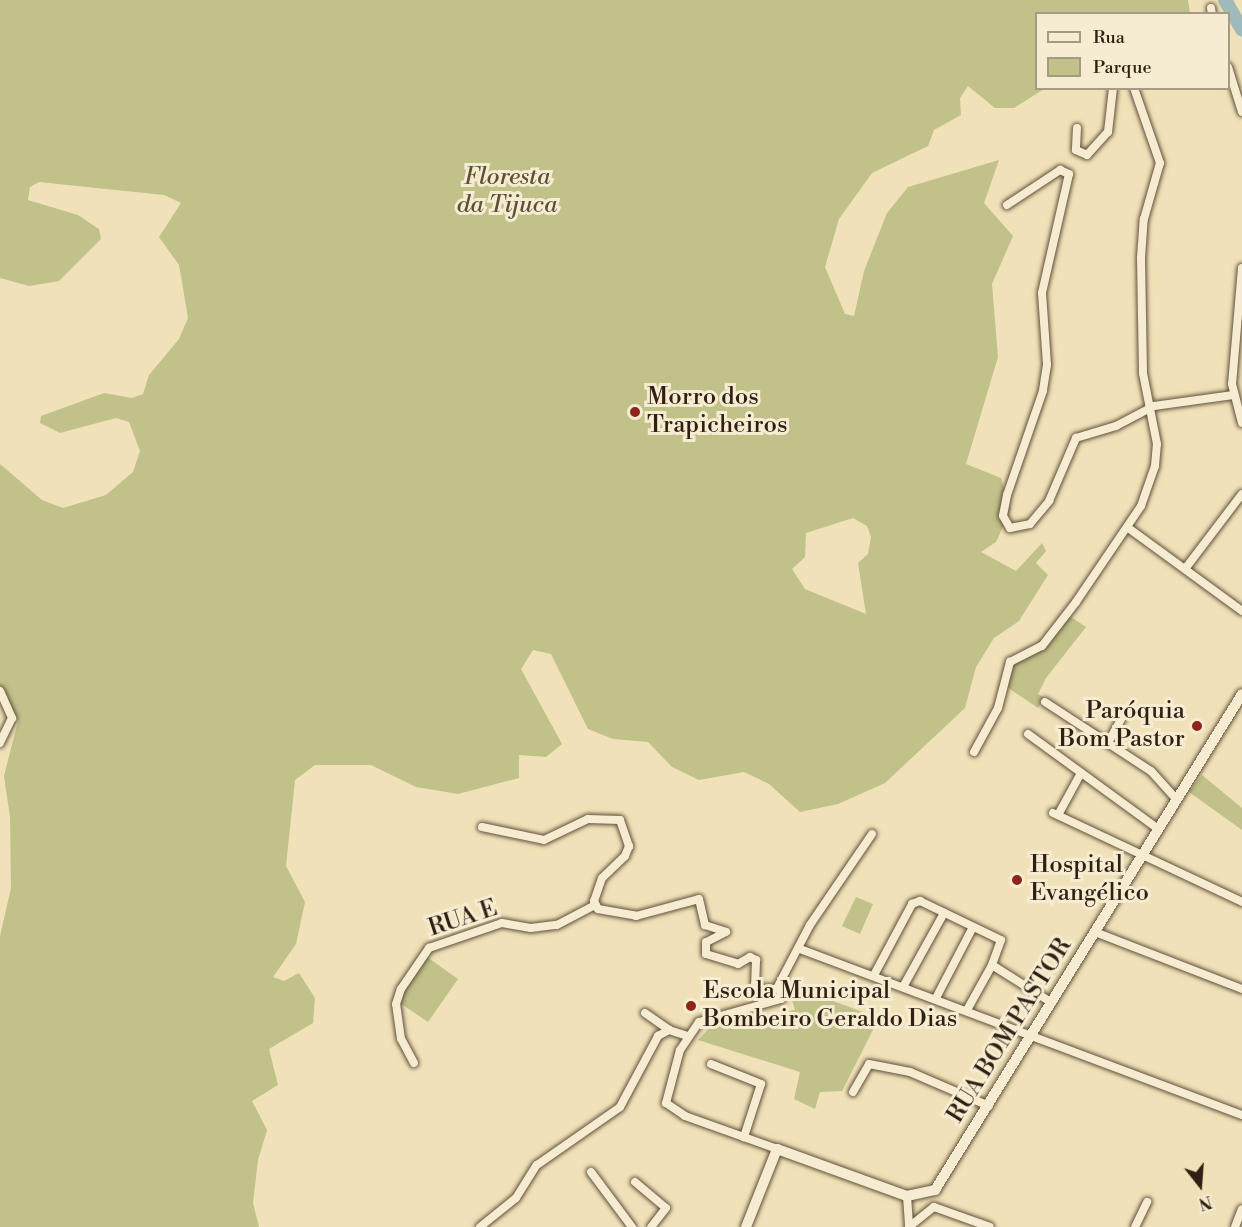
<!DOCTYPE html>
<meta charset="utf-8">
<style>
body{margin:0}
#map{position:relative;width:1242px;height:1227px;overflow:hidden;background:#f1e1b8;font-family:"Libre Bodoni",serif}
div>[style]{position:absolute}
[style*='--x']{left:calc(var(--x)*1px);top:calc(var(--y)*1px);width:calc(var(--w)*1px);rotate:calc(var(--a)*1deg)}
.green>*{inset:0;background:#c1c18a}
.river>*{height:14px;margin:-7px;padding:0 7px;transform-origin:7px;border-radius:7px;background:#9fbbb9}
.roads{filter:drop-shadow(0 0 2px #61503c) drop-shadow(0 0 2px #61503c)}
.minor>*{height:8px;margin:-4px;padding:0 4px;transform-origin:4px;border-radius:4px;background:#f6ecd1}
.tertiary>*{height:10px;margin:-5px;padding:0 5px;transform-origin:5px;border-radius:5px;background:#f6ecd1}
.dots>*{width:16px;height:16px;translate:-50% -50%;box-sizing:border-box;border:3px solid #f6ecd1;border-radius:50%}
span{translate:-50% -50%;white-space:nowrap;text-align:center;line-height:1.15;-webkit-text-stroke:6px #f6ecd1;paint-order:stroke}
.park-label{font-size:24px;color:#5c5037;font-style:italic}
.poi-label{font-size:24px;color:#311f13}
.left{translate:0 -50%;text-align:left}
.right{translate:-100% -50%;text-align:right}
.street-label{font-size:24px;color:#311f13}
.legend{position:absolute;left:1035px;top:12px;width:195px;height:78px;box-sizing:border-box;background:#f6ecd1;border:2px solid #a79a85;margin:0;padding:8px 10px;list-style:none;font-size:18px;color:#311f13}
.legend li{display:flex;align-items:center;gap:12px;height:30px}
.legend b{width:30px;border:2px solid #a79a85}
.north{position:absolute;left:1170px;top:1155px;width:60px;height:60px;-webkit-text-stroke:4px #f6ecd1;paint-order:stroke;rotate:163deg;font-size:16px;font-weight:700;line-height:24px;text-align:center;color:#311f13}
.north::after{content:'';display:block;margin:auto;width:21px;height:27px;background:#311f13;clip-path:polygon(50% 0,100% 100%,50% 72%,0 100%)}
</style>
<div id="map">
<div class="green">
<i style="clip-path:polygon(evenodd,0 0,1188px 0,1190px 13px,1036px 14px,1036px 88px,1044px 89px,1014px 108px,995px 108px,968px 86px,960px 98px,961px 115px,934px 130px,928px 146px,872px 173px,839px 219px,825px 267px,845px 314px,854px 316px,864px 271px,887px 213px,908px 187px,999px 160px,984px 203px,1013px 236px,992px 284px,998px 357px,966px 464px,1001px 478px,1011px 509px,996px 542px,981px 552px,1016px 571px,1042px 543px,1046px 551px,1036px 563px,1048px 575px,1019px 621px,994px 638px,976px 667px,965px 708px,885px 783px,838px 804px,800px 812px,769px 784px,744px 772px,699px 780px,672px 767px,648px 742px,613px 739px,588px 729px,551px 654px,533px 650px,521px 669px,562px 744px,546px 757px,519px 755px,519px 778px,458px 794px,416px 787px,371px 765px,315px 765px,295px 780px,286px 866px,305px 902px,296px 944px,273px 977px,284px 981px,299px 973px,315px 998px,313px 1023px,269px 1049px,278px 1085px,252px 1101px,267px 1130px,258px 1160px,253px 1203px,259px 1227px,0 1227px,0 936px,11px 888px,10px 817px,4px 776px,18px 721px,0 689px,0 464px,42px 500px,63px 508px,106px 495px,133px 472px,140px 451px,129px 422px,116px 418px,60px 433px,40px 423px,41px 416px,104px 393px,132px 398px,143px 394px,149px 375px,179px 339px,188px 318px,179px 265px,159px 237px,181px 203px,164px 195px,39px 182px,30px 187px,28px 200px,78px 215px,99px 229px,101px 239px,59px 281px,29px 286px,0 278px,0 0,853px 518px,867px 526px,871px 537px,868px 554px,858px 563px,866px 614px,805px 589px,792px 569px,805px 557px,806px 533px,853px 518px)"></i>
<i style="clip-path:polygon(1068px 615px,1086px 627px,1046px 678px,1038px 694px,1045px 698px,1038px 708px,1004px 685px,1010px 663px,1039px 651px)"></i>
<i style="clip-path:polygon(1202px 775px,1242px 808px,1242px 830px,1189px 792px)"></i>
<i style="clip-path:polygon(856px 897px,873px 904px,860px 934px,842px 926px)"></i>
<i style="clip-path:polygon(427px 957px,458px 979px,428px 1022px,397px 1001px)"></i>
<i style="clip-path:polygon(787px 984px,879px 1018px,842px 1091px,820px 1092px,815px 1109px,794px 1099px,800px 1072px,698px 1040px,712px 1025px,795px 1010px)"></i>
</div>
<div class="river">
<i style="--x:1225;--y:0;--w:34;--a:60"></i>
</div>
<div class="roads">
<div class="minor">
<i style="--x:1211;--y:8;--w:6;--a:81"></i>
<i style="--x:1228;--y:67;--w:47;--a:72.7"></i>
<i style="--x:1077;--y:128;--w:22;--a:93"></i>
<i style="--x:1076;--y:150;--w:12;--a:24"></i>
<i style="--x:1087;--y:155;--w:31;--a:-48"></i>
<i style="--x:1108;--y:132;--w:44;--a:-83.5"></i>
<i style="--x:1007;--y:205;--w:64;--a:-33.4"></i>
<i style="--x:1060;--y:170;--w:10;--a:24"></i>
<i style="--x:1069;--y:174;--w:122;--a:102.8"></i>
<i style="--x:1042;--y:293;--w:72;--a:86"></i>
<i style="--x:1047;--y:365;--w:26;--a:99"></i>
<i style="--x:1043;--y:391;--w:110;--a:109.1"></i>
<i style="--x:1007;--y:495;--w:21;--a:101"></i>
<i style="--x:1003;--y:516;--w:14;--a:60"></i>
<i style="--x:1010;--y:528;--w:20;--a:-11"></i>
<i style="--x:1030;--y:524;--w:30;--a:-50"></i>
<i style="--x:1049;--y:501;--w:69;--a:-66.8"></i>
<i style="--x:1076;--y:438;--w:42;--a:-16.7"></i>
<i style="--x:1116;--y:426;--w:43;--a:-27.8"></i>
<i style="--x:1154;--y:406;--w:80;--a:-7.9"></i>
<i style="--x:1242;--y:268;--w:116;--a:94.9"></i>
<i style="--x:1232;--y:384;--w:40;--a:75.6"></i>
<i style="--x:1127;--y:527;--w:142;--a:36.1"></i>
<i style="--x:1185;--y:569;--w:94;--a:-52.8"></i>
<i style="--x:0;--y:691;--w:30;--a:66"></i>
<i style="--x:12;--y:718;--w:28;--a:116"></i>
<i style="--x:1045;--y:702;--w:126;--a:33.1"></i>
<i style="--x:1151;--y:771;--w:38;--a:48"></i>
<i style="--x:1028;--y:734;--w:160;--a:36.1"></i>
<i style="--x:1109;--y:741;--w:25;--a:-61"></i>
<i style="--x:974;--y:752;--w:50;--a:-61.4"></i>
<i style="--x:998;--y:708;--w:48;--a:-75.4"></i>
<i style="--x:1010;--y:662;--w:36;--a:-27"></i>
<i style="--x:1042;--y:646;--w:56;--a:-52.3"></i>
<i style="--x:1076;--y:602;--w:116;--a:-55.9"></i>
<i style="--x:1141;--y:506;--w:42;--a:-70.7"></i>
<i style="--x:1155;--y:466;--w:22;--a:-85"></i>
<i style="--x:1157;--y:444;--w:72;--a:-101.2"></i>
<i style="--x:1143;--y:373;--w:115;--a:-91"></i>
<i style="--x:1141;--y:258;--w:39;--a:-86"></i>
<i style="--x:1144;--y:219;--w:58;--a:-74.1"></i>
<i style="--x:1160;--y:163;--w:79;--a:-109.1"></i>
<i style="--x:1053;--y:813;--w:209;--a:25.2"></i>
<i style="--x:1058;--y:815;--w:48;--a:-61.3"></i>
<i style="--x:482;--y:827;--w:63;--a:11.8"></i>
<i style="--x:544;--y:840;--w:49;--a:-25.5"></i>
<i style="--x:588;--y:819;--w:32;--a:2"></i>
<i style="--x:620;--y:820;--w:28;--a:71"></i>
<i style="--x:629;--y:846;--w:11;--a:112"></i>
<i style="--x:625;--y:856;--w:32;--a:136"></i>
<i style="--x:602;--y:878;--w:24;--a:109"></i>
<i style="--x:594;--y:901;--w:9;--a:63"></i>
<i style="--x:598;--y:909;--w:39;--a:10"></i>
<i style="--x:636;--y:916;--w:65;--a:-15.1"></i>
<i style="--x:699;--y:899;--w:27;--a:77"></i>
<i style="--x:705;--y:925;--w:22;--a:18"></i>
<i style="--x:726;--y:932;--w:22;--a:153"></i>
<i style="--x:706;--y:942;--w:12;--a:90"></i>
<i style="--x:706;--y:954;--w:34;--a:17"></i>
<i style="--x:738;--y:964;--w:14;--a:-30"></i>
<i style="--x:750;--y:957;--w:7;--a:27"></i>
<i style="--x:756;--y:960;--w:24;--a:92"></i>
<i style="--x:755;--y:984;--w:8;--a:40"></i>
<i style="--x:761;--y:989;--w:19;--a:0"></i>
<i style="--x:780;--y:989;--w:10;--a:84"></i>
<i style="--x:781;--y:999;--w:85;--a:164.3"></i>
<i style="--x:699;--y:1022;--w:34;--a:124"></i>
<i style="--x:680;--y:1050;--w:55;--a:104.8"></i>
<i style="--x:666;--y:1103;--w:23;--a:34"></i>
<i style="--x:685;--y:1116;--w:98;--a:19.7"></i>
<i style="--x:1095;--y:932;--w:158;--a:21.2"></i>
<i style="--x:800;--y:949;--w:472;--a:20.6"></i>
<i style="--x:874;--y:975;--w:81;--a:-61.8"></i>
<i style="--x:912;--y:904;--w:9;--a:-21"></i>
<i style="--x:920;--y:901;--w:90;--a:25.7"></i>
<i style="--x:1001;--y:940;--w:27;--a:110"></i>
<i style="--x:992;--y:965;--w:71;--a:32.3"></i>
<i style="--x:903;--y:987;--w:85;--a:-61"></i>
<i style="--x:777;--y:988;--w:71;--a:-62.4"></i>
<i style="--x:810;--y:925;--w:110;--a:-55.7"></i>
<i style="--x:936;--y:998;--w:80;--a:-62.5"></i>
<i style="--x:967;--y:1010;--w:51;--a:-60.9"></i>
<i style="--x:645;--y:1013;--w:29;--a:35"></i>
<i style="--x:414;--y:1063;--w:27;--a:-118"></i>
<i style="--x:401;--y:1039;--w:35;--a:-98"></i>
<i style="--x:396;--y:1004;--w:16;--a:-72"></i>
<i style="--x:401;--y:989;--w:50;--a:-55.7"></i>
<i style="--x:429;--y:948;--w:77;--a:-18.9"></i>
<i style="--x:502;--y:923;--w:29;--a:10"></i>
<i style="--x:531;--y:928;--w:26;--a:-7"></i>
<i style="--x:557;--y:925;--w:43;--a:-27.8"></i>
<i style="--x:711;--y:1064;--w:54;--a:21.8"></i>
<i style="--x:761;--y:1084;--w:56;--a:107.8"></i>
<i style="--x:853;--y:1092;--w:32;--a:-60"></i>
<i style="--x:869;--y:1064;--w:42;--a:11"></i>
<i style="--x:910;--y:1072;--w:86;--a:23.3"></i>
<i style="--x:591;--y:1172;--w:69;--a:53.3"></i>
<i style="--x:635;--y:1182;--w:40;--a:40"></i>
<i style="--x:666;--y:1208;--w:24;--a:128"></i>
<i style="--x:907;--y:1196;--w:30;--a:86"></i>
<i style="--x:934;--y:1207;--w:59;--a:19.7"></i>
<i style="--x:480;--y:1227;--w:46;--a:-38.9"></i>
<i style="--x:516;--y:1198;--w:39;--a:-58"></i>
<i style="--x:537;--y:1165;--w:101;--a:-34.9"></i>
<i style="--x:620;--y:1107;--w:81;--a:-61.8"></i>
<i style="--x:658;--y:1036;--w:13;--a:-29"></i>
<i style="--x:669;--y:1030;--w:19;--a:18"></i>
<i style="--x:909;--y:1227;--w:32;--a:-39"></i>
<i style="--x:1135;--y:1227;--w:28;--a:-64"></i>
<i style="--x:1235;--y:1227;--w:19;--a:-69"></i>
</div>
<div class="tertiary">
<i style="--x:746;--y:1227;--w:84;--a:-68.3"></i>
<i style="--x:777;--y:1149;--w:138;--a:19.9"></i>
<i style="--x:907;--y:1196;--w:29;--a:-12"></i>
<i style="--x:935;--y:1190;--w:583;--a:-58.24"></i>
</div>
</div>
<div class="dots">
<i style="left:635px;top:412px;background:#8f2418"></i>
<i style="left:1197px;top:726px;background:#8f2418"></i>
<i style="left:1017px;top:880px;background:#8f2418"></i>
<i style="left:691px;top:1006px;background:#8f2418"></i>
</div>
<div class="park-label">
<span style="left:507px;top:192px">Floresta<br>da Tijuca</span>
</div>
<div class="poi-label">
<span class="left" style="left:647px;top:412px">Morro dos<br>Trapicheiros</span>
<span class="right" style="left:1185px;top:726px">Paróquia<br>Bom Pastor</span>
<span class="left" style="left:1030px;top:880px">Hospital<br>Evangélico</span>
<span class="left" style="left:703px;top:1006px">Escola Municipal<br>Bombeiro Geraldo Dias</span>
</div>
<div class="street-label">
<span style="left:463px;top:919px;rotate:-18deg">RUA E</span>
<span style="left:1010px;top:1031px;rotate:-58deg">RUA BOM PASTOR</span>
</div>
<ul class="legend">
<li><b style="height:8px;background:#f6ecd1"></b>Rua</li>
<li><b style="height:16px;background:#c1c18a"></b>Parque</li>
</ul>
<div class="north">N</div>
</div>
